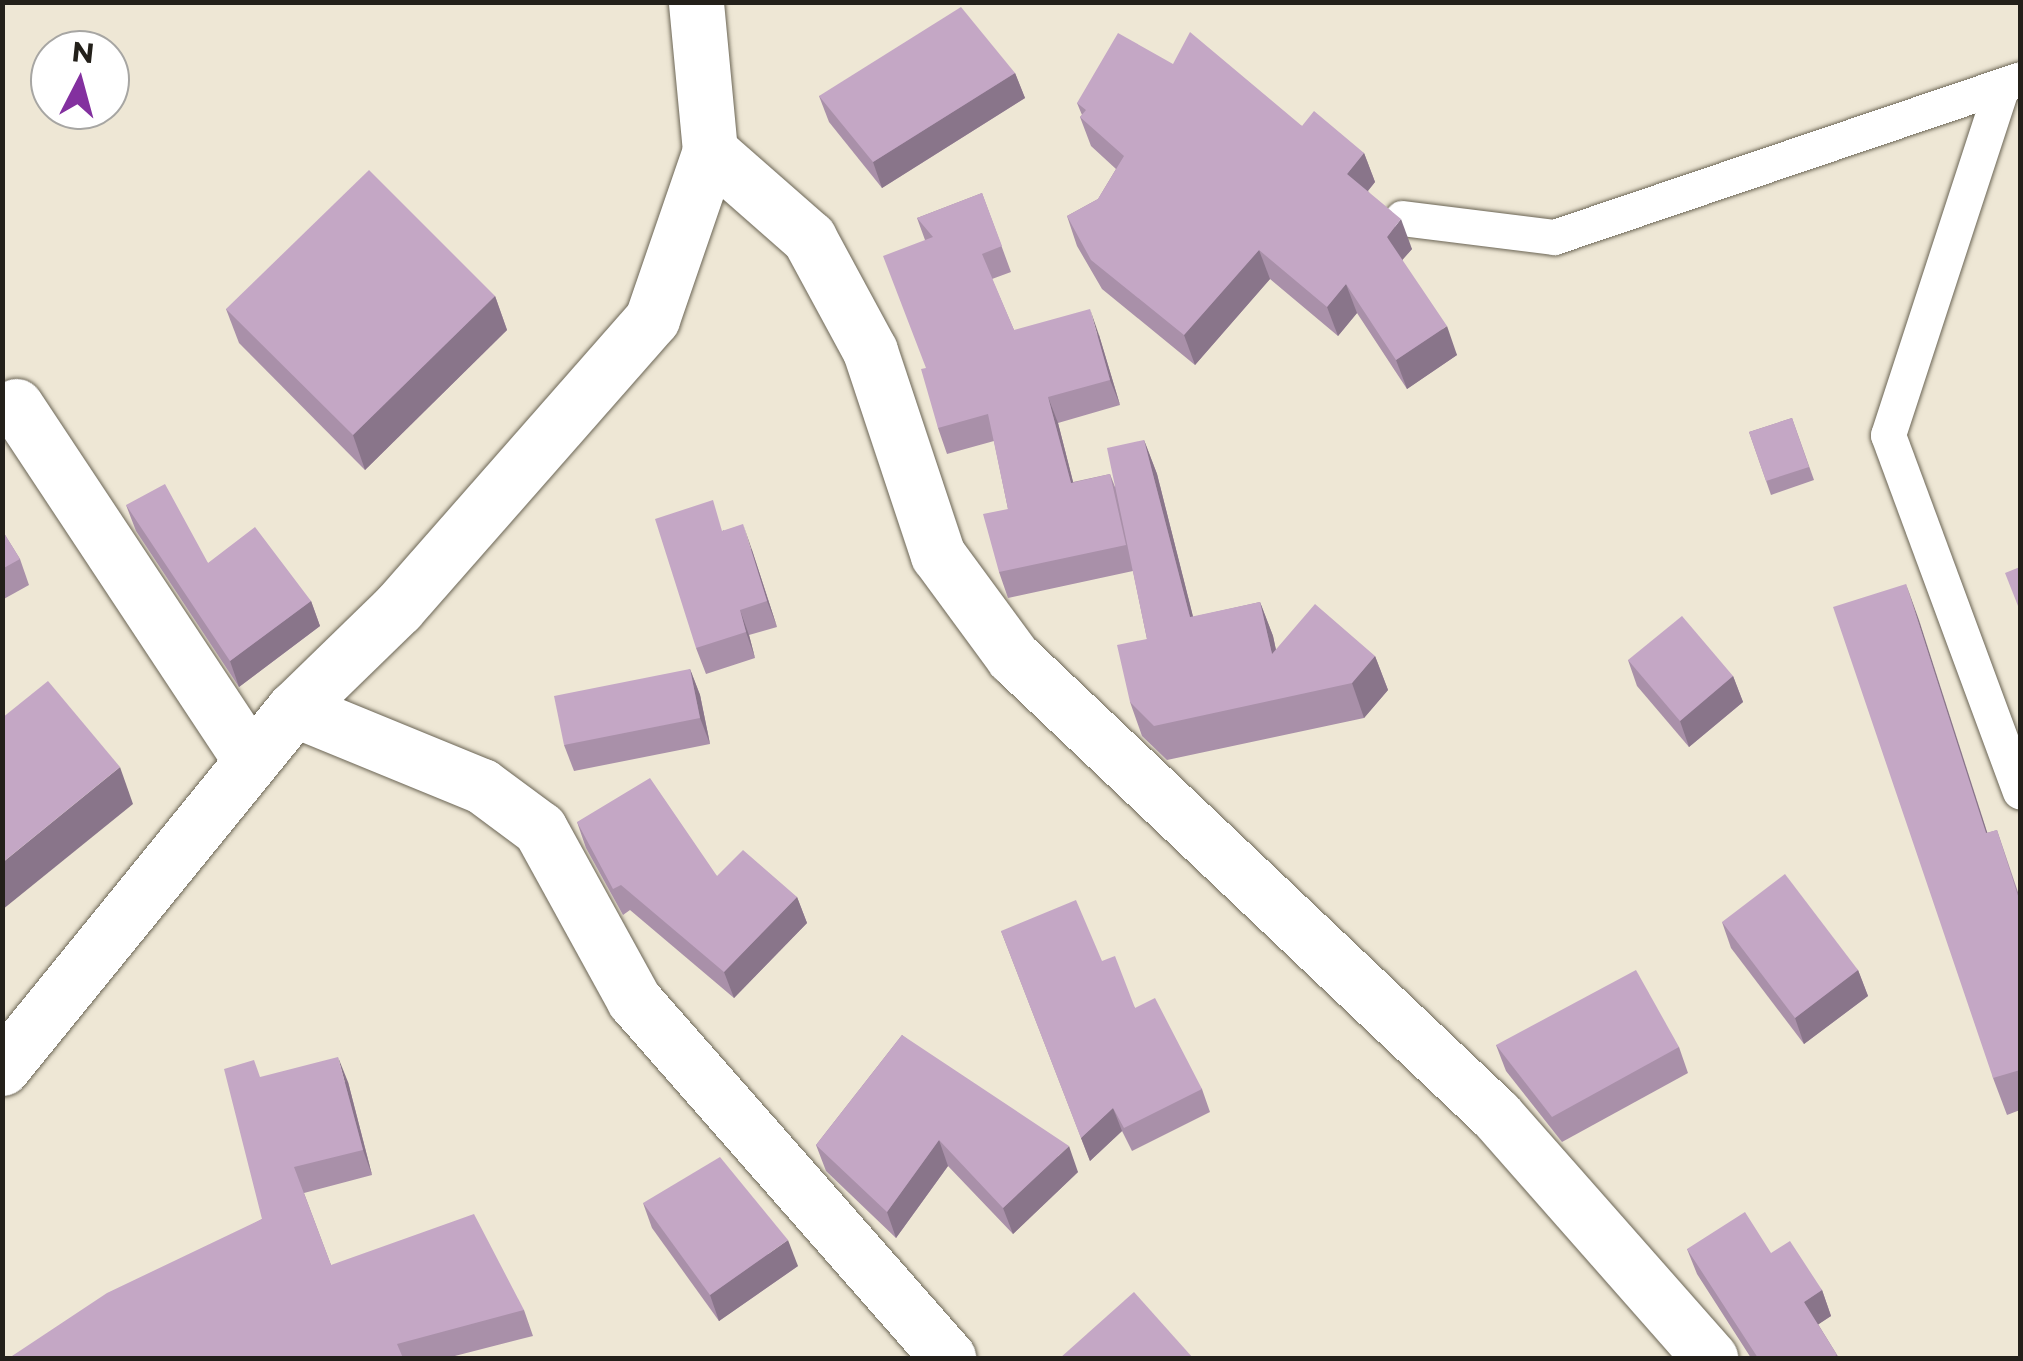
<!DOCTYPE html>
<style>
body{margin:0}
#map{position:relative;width:2023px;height:1361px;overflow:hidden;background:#eee7d5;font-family:Montserrat,sans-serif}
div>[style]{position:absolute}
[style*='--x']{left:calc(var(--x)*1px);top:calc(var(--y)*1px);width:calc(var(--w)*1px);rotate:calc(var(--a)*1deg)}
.roads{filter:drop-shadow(0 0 2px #6b6555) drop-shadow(0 0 2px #6b6555)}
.lane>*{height:35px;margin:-17.5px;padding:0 17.5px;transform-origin:17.5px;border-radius:17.5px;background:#fff}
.street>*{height:55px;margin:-27.5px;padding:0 27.5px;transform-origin:27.5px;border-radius:27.5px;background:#fff}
.wall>*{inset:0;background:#a990a9}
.shaded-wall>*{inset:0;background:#89758a}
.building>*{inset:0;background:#c4a7c5}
span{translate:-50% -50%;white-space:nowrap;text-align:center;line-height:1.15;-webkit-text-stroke:10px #fff;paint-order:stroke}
.frame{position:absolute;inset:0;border:5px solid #23201a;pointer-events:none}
.north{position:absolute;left:30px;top:30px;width:100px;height:100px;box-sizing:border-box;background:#fff;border:2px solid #a7a6a3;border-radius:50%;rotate:6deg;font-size:28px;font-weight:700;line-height:40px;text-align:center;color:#23201a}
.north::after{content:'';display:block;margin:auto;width:35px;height:45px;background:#83309f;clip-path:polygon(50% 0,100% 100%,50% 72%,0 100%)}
</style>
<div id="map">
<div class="roads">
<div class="lane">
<i style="--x:2002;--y:86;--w:367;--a:108.1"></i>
<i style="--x:1888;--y:435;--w:380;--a:69.7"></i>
<i style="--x:1402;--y:218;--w:153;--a:7.1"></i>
<i style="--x:1554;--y:237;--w:491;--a:-18.7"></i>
</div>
<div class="street">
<i style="--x:710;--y:151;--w:132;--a:41.3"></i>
<i style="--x:809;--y:238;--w:128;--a:61.6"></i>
<i style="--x:870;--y:351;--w:215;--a:71.6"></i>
<i style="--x:938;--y:555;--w:127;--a:53.7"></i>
<i style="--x:1013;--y:657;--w:666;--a:43.48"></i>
<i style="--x:1496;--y:1115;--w:324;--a:48.6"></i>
<i style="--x:16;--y:406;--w:424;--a:56.5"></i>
<i style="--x:294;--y:709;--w:203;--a:22.3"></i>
<i style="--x:482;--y:786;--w:72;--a:36.6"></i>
<i style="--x:540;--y:829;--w:195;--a:61.2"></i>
<i style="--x:634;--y:1000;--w:476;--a:48.7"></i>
<i style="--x:2;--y:1068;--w:463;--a:-50.9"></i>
<i style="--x:294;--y:709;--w:145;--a:-44.2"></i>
<i style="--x:398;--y:608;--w:385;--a:-48.7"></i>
<i style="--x:652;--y:319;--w:178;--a:-71"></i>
<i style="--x:710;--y:151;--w:150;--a:-95.4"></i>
</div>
</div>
<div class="wall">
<i style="clip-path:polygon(1173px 64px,1302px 126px,1364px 153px,1375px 182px,1368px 191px,1412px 249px,1402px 260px,1457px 355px,1407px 389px,1357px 313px,1338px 336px,1270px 279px,1195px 365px,1102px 289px,1077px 246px,1067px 216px,1098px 199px,1116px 169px,1091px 146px,1080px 117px,1082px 115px,1077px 103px)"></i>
<i style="clip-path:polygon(1015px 73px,1025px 98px,882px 188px,829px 122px,819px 96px)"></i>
<i style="clip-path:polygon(982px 193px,1011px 272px,992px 279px,1014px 330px,1099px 335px,1120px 405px,1058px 423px,1073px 482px,1110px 474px,1115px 487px,1144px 440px,1157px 474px,1193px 617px,1260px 602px,1273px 636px,1276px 650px,1375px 656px,1388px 690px,1364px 718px,1167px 760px,1142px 736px,1130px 702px,1147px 639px,1133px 571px,1008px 598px,999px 572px,1008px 509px,994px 441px,947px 454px,938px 428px,925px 240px,917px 218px)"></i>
<i style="clip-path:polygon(495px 296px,507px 330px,365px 470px,239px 343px,226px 309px)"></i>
<i style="clip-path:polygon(1792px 418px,1814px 480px,1771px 495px,1749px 432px)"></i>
<i style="clip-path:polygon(126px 505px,208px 563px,311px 601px,320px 626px,239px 687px,136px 531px)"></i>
<i style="clip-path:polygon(2px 530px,20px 559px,29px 585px,2px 600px)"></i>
<i style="clip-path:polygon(723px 530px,752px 550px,777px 627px,749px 635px,755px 658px,706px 674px,696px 648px)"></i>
<i style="clip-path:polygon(1906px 584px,1987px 833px,1997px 830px,2020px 898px,2020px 1110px,2007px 1115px,1993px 1078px)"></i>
<i style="clip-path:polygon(1628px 660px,1733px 676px,1743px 702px,1689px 747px,1637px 686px)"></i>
<i style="clip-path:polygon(690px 669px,700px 695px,710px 744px,574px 771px,564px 745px)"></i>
<i style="clip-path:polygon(577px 822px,717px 876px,797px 897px,807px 923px,734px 998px,630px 910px,623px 915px,586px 848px)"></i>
<i style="clip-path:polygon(1722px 922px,1858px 970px,1868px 996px,1804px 1044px,1731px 948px)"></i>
<i style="clip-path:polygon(1001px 931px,1102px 961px,1135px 1008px,1202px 1089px,1210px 1112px,1132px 1151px,1122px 1131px,1090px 1161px)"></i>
<i style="clip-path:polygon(902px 1035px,1078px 1172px,1013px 1234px,948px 1166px,896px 1238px,826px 1171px,816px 1145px)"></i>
<i style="clip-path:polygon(1496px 1045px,1679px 1047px,1688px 1073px,1562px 1142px,1506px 1071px)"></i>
<i style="clip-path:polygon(260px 1077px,348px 1082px,372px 1175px,304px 1193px,331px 1265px,524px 1310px,533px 1336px,447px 1358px,9px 1358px,262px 1219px)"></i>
<i style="clip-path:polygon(643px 1203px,798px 1266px,719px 1321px,652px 1228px)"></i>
<i style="clip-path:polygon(1687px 1249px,1771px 1253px,1822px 1290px,1831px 1316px,1818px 1324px,1839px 1358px,1751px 1358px,1697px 1274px)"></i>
</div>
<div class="shaded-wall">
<i style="clip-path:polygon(1015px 73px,1025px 98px,882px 188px,873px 162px)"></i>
<i style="clip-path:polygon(1364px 153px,1375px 182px,1358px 203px,1347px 174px)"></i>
<i style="clip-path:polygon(1401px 219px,1412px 249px,1397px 266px,1387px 237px)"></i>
<i style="clip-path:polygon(1259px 250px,1270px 279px,1195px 365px,1184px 335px)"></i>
<i style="clip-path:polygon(1346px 284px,1357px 313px,1338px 336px,1327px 307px)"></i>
<i style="clip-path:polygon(495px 296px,507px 330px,365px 470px,353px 435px)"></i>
<i style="clip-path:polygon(1090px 309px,1099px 335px,1120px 405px,1110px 380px)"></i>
<i style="clip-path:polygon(1447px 326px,1457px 355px,1407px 389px,1396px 360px)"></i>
<i style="clip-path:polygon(1048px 397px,1058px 423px,1080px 509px,1071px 483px)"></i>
<i style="clip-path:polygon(1144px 440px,1157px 474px,1202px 652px,1190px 617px)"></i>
<i style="clip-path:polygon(743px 524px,752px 550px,777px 627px,767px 601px)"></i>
<i style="clip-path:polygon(1906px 584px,1919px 620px,1999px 869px,1986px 833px)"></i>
<i style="clip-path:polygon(311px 601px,320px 626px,239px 687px,230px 661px)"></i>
<i style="clip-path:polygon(1260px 602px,1273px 636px,1284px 688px,1272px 654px)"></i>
<i style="clip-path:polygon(740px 610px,749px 635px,755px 658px,746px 632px)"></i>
<i style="clip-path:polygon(1375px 656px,1388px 690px,1364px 718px,1352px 683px)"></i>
<i style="clip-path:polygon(690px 669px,700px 695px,710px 744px,700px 718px)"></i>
<i style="clip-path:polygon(1733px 676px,1743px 702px,1689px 747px,1680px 721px)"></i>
<i style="clip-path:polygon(120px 767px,133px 804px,2px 910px,2px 863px)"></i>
<i style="clip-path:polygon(797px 897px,807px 923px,734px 998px,724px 972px)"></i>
<i style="clip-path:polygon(1858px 970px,1868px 996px,1804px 1044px,1795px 1018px)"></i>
<i style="clip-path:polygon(338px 1057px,348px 1082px,372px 1175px,363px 1150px)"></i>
<i style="clip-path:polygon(1113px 1108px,1122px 1131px,1090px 1161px,1081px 1138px)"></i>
<i style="clip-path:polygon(939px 1140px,948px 1166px,896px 1238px,887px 1212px)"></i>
<i style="clip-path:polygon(1069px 1146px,1078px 1172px,1013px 1234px,1003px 1208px)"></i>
<i style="clip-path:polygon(788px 1240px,798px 1266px,719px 1321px,710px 1295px)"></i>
<i style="clip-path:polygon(1822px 1290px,1831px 1316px,1813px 1328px,1804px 1302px)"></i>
</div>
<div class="building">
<i style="clip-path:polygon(961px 7px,1015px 73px,873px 162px,819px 96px)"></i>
<i style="clip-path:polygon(1190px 32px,1302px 126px,1314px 111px,1364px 153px,1347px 174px,1401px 219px,1387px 237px,1447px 326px,1396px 360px,1346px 284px,1327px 307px,1259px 250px,1184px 335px,1091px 260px,1067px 216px,1098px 199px,1124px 156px,1080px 117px,1086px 110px,1077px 103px,1118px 33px,1173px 64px)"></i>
<i style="clip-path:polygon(369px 170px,495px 296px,353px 435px,226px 309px)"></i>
<i style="clip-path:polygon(982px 193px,1002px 246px,982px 254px,1014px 330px,1090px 309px,1110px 380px,1048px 397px,1071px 483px,1110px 474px,1126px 545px,999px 572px,983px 514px,1008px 509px,988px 414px,938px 428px,921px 369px,926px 368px,883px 256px,933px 237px,917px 218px)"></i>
<i style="clip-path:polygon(1792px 418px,1809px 467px,1766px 481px,1749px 432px)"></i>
<i style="clip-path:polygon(1144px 440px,1190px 617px,1260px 602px,1272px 654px,1315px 604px,1375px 656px,1352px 683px,1154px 726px,1130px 702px,1117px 645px,1147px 639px,1107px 448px)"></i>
<i style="clip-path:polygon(165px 484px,208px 563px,255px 527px,311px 601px,230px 661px,126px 505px)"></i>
<i style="clip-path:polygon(713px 500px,722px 531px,743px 524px,767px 601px,740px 610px,746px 632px,696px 648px,655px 519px)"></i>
<i style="clip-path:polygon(2px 530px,20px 559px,2px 569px)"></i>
<i style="clip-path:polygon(2020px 567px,2020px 611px,2005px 573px)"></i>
<i style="clip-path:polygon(1906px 584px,1986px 833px,1997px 830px,2020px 902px,2020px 1070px,1993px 1078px,1833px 607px)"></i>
<i style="clip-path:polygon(1682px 616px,1733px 676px,1680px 721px,1628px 660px)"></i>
<i style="clip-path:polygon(690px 669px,700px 718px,564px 745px,554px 696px)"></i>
<i style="clip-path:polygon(48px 681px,120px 767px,2px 863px,2px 718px)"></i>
<i style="clip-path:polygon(650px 778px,717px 876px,743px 850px,797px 897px,724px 972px,621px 885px,613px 889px,577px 822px)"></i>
<i style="clip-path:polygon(1785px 874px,1858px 970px,1795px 1018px,1722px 922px)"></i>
<i style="clip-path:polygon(1076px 900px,1102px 961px,1115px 956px,1135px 1008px,1155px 998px,1202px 1089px,1124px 1128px,1113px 1108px,1081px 1138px,1001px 931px)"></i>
<i style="clip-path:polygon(1636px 970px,1679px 1047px,1552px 1117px,1496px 1045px)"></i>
<i style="clip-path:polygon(902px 1035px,1069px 1146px,1003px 1208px,939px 1140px,887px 1212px,816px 1145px)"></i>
<i style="clip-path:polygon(338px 1057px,363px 1150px,294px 1167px,331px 1265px,474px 1214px,524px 1310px,397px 1344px,403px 1358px,9px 1358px,107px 1293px,262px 1219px,224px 1069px,254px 1060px,260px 1077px)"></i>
<i style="clip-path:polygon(720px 1157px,788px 1240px,710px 1295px,643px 1203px)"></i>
<i style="clip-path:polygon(1745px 1212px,1771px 1253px,1790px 1241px,1822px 1290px,1804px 1302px,1837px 1355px,1831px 1358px,1758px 1358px,1687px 1249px)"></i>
<i style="clip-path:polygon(1134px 1292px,1193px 1358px,1060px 1358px)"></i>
</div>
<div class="frame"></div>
<div class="north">N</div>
</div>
